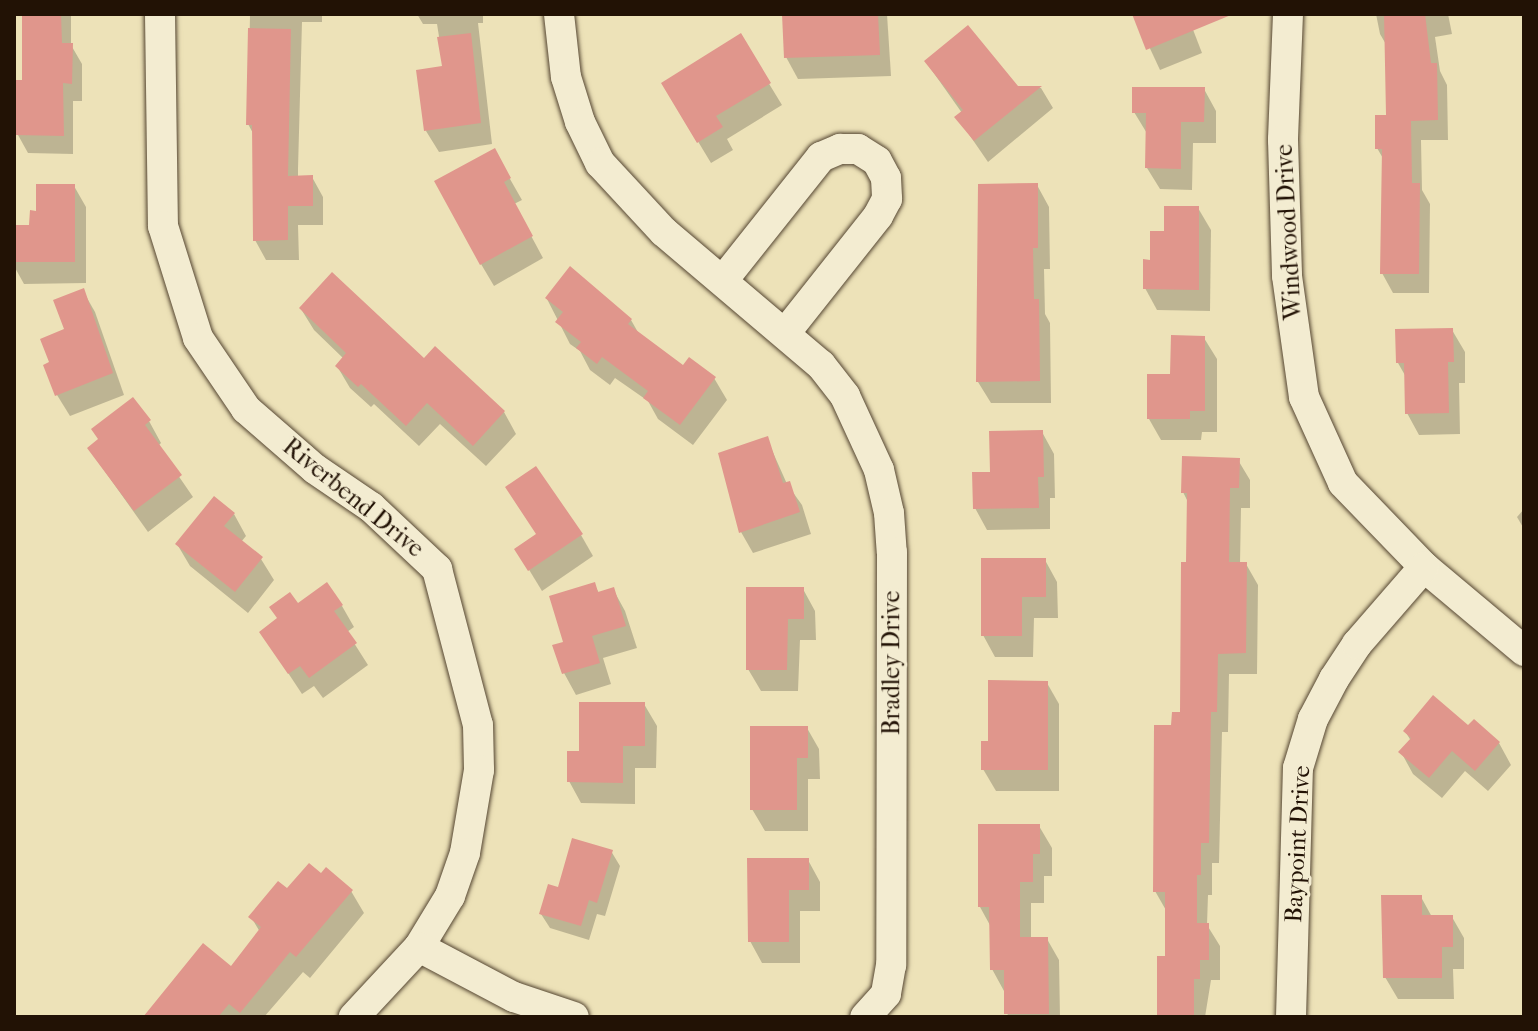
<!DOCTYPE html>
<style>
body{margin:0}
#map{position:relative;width:1538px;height:1031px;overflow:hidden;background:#ede2b8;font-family:"IM FELL French Canon",serif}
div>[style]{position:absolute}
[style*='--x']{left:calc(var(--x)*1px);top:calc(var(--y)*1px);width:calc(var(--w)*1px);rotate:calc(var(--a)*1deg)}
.shadow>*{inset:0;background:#0003}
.building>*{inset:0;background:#e0968c}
.roads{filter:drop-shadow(0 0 2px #554632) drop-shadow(0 0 2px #554632)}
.street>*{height:30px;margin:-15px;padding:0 15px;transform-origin:15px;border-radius:15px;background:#f3ecd1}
span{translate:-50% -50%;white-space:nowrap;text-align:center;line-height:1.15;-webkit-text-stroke:6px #f3ecd1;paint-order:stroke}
.street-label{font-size:24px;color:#221205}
.frame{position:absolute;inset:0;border:16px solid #221205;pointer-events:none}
</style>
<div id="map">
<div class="shadow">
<i style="clip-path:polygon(22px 14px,71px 14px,71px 45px,82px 64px,82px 101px,73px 101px,73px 154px,28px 153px,18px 135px,24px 82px)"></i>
<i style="clip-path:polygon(250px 14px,322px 14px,322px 22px,302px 22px,298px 169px,298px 177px,312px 177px,323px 197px,323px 225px,298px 225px,299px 260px,266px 260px,255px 240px,254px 135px,248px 124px)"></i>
<i style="clip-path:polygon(417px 14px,483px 14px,483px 23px,478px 23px,492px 144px,439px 152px,426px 131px,444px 68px,437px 24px,423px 24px)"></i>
<i style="clip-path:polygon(784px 14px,887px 14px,891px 76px,798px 79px,786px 57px)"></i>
<i style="clip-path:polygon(1134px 14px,1187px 14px,1202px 53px,1160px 70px)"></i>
<i style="clip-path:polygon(1376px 14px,1448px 14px,1452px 34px,1435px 37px,1440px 71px,1447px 85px,1448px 140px,1421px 140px,1422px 190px,1430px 204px,1429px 293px,1393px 293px,1382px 273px,1384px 160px,1377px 148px,1388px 117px,1387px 46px,1380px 34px)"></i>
<i style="clip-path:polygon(740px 36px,782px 105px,727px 139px,733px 150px,711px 163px,676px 105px)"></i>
<i style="clip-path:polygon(926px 62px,1017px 88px,1041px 88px,1053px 108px,988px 162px,957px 117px,962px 113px)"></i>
<i style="clip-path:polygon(1204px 89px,1216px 111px,1216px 143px,1193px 143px,1192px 190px,1160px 189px,1147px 168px,1148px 135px,1134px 112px)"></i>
<i style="clip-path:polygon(494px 151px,522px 200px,514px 204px,543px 258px,494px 286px,481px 264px)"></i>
<i style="clip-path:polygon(1037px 185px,1049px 207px,1050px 269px,1044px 269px,1045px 314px,1050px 323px,1051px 403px,991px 403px,978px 382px)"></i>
<i style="clip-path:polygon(74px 186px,86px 207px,86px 283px,24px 284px,14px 266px,14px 227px,31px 227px,38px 213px)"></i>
<i style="clip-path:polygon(1198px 208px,1211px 230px,1210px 311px,1157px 310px,1145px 288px,1152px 262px,1166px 233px)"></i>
<i style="clip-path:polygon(83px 291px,95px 312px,124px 395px,70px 416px,57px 395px,52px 363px)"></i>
<i style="clip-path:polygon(547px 299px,631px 320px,639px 334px,684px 367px,714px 378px,727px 400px,693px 445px,658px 419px,648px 401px,615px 378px,610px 385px,590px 370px,580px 351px,570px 344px)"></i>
<i style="clip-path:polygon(301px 309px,424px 361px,504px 412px,516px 434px,486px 466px,440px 424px,419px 446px,374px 404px,371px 407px,350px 388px,337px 366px,344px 359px,314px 330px)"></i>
<i style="clip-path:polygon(1452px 330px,1465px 352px,1465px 383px,1459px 383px,1460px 434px,1419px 435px,1407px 413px,1406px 377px,1398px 363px)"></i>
<i style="clip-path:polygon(1204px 338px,1217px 359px,1217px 432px,1202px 432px,1201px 440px,1161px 440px,1149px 419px,1172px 376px)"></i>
<i style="clip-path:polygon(149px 421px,161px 443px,158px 446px,193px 497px,148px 532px,89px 449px)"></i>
<i style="clip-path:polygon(1042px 432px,1054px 454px,1055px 498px,1050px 498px,1050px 529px,987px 530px,975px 508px,992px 474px)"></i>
<i style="clip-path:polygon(767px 439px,787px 484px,802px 505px,811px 534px,753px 553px,741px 532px)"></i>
<i style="clip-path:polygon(1238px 460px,1250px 480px,1250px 508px,1241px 508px,1240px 564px,1246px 564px,1258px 585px,1257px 674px,1229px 674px,1228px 732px,1222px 732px,1219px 863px,1212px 863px,1212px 895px,1208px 895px,1207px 925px,1220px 946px,1220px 980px,1211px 980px,1205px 1017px,1159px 1017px,1159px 958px,1167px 958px,1167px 912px,1155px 891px,1173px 727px,1182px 715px,1189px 504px,1183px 492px)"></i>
<i style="clip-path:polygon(1524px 509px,1524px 529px,1517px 517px)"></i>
<i style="clip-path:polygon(234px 514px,246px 536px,241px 542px,261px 559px,274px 580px,248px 613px,190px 566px,177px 544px)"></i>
<i style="clip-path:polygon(538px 535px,581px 535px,593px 556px,542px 591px,517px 550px)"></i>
<i style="clip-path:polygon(1045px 560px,1057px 582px,1058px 618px,1034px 618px,1033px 657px,995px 657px,983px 635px)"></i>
<i style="clip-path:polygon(594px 584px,599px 593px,613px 589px,625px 611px,637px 648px,603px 658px,611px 684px,576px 695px,564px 673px,565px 643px)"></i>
<i style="clip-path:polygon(803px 589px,815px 611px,816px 640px,800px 640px,798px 691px,761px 691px,748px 669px)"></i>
<i style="clip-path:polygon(298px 606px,342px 606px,354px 627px,347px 632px,368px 665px,323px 698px,314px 686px,302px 694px,261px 632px)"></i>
<i style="clip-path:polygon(1047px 683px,1059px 704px,1059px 791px,996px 791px,983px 769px)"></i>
<i style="clip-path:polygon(644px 704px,657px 726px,656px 768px,635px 768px,635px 804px,581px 803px,569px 781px,581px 753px)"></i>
<i style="clip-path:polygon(807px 728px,819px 749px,820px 779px,808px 779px,808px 831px,765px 831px,752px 809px)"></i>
<i style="clip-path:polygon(1468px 728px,1499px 743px,1511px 765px,1488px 791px,1465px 771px,1442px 798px,1413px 774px,1401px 752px,1411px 741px,1405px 731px)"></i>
<i style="clip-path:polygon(1039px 826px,1052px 848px,1052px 876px,1044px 876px,1044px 903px,1031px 903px,1031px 939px,1047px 939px,1059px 960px,1060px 1017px,1008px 1017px,1004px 991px,992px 969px,991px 927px,980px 907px)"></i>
<i style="clip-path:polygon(611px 851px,620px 866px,605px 916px,597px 914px,589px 940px,550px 928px,541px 914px,559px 889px)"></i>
<i style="clip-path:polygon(808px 860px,820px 882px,820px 911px,800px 911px,800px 963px,762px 963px,750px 941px)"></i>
<i style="clip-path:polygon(322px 876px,351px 891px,364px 913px,310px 978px,303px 972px,264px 1017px,146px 1017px,231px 969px,260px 932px,251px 917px,287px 891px)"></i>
<i style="clip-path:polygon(1421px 897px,1432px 917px,1452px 917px,1464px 938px,1464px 969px,1453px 969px,1454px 999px,1398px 999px,1385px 977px)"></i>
</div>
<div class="building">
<i style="clip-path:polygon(22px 14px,61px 14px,62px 43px,73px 43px,72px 84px,63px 83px,64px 136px,16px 135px,16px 80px,22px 80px)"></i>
<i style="clip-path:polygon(782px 14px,878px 14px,880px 55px,784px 58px)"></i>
<i style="clip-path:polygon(1132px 14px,1231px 14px,1231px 15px,1146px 50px)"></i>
<i style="clip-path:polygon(1384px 14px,1425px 14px,1431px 63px,1437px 63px,1438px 120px,1411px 121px,1412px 183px,1420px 183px,1419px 274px,1380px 274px,1382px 149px,1375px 149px,1375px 115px,1386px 115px)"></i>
<i style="clip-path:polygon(968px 25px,1018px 86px,1042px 86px,974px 141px,954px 117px,963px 110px,924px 61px)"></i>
<i style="clip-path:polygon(248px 28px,291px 29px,288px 176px,313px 175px,313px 206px,288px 206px,288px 240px,253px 241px,252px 125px,246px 125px)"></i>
<i style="clip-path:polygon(471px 33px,481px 123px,424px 131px,416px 70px,442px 66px,437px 37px)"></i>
<i style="clip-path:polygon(741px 33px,771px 83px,716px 116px,723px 127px,697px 143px,661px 83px)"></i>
<i style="clip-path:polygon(1132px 87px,1205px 87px,1204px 122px,1181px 122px,1181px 169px,1145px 168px,1146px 113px,1132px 113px)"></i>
<i style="clip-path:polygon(495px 148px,511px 178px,504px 182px,533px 236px,480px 265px,434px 181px)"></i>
<i style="clip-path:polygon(1038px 183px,1038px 248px,1033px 248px,1034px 299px,1039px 299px,1040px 381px,976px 382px,978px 184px)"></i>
<i style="clip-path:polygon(36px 184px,75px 184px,75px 262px,14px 262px,14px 225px,29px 225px,30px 210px,36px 211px)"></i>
<i style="clip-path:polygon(1164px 206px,1199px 206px,1199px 290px,1143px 289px,1143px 259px,1150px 260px,1150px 231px,1164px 231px)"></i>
<i style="clip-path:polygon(570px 266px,632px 319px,628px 324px,683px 365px,689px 357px,716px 377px,680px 425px,643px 398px,648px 391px,602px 357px,597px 364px,576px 348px,581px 342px,555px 322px,563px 312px,545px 298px)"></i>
<i style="clip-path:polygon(332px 272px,424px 358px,435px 346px,505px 411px,473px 446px,427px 403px,406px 426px,361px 384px,358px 387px,335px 366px,346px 353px,299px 308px)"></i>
<i style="clip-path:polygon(84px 288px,113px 373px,55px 396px,43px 365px,49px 362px,40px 339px,64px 329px,53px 300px)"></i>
<i style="clip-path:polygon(1453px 328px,1454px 362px,1448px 362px,1449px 413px,1405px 414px,1404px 363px,1396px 363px,1395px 329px)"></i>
<i style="clip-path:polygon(1171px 335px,1205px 336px,1205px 411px,1190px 411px,1190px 419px,1147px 419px,1147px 374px,1170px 374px)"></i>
<i style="clip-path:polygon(133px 397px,151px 420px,145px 425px,182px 475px,134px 511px,87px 448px,98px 439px,91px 429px)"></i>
<i style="clip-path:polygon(1043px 430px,1044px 477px,1038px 477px,1039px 508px,973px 509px,972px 472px,990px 472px,989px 431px)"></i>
<i style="clip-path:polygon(768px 436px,783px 483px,790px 481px,800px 512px,739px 533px,718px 453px)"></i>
<i style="clip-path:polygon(1182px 456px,1240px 458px,1239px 488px,1230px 488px,1229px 562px,1247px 562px,1246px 653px,1218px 654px,1217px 712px,1211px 712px,1209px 843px,1201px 843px,1201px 875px,1197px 875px,1197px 923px,1209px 923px,1209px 960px,1200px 960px,1200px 979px,1194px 979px,1194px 1015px,1157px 1015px,1157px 956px,1165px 956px,1165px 892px,1153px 892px,1154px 725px,1171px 725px,1172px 712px,1180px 712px,1181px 562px,1186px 562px,1187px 493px,1181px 493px)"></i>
<i style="clip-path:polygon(536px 466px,583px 534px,528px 571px,514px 549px,536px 534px,505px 487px)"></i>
<i style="clip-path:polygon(214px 496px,235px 513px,224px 526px,263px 557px,235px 592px,175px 544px)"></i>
<i style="clip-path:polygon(981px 558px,1046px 558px,1046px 597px,1022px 597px,1022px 636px,981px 636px)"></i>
<i style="clip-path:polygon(327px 582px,343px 605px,334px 611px,357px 643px,309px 678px,300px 666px,288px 674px,259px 632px,277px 618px,269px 607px,290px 592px,298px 603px)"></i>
<i style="clip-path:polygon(595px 582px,598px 592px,614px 587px,626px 626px,592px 636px,600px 663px,562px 674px,552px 645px,563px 642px,549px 596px)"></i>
<i style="clip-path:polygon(746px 587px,804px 587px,804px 619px,788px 619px,787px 670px,746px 670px)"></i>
<i style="clip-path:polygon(988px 680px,1048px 681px,1048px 770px,981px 770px,981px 741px,988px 741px)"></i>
<i style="clip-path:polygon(1433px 695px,1468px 725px,1474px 719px,1500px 742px,1475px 771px,1452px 751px,1429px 778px,1398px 752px,1411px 738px,1403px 731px)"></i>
<i style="clip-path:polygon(579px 702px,645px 702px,645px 746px,623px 746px,623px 783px,567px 782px,567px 751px,579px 751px)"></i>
<i style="clip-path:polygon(750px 726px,808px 726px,808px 758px,797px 758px,797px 810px,750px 810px)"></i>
<i style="clip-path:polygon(978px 824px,1040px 824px,1040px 854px,1033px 854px,1033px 882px,1020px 882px,1020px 937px,1048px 937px,1049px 1014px,1004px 1014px,1004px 970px,990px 970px,989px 907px,978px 907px)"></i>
<i style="clip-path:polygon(572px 838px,613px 850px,597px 903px,589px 900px,581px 926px,539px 914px,548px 884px,558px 887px)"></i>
<i style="clip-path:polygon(747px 858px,809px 858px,809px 890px,789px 890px,789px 942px,748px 942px)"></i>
<i style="clip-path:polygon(309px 863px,321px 873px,326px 867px,353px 890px,296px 957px,290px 952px,240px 1013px,229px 1004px,218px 1017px,143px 1017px,203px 943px,231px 966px,261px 927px,248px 917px,278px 881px,287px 888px)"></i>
<i style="clip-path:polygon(1381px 895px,1422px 895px,1422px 915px,1453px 915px,1453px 947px,1442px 947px,1442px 978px,1383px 978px)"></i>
</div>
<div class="roads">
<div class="street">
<i style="--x:160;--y:14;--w:212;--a:89.2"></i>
<i style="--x:163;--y:226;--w:117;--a:72.6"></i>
<i style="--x:198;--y:338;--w:86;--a:55.9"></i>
<i style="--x:246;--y:409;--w:91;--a:41"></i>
<i style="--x:315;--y:469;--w:68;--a:34.2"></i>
<i style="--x:371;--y:507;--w:91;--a:43.2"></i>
<i style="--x:437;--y:569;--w:161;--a:75.3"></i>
<i style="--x:478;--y:725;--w:45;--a:88.7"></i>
<i style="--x:479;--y:770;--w:84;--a:99.6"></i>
<i style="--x:465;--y:853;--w:46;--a:109.2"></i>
<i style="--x:450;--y:896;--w:60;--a:121.3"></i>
<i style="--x:419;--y:947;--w:96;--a:132.9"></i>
<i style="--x:559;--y:14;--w:63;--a:83.7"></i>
<i style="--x:566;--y:77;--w:47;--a:72.7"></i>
<i style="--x:580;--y:122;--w:46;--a:64"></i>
<i style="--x:600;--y:163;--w:94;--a:47.2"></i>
<i style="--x:664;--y:232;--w:206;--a:40.3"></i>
<i style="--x:821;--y:365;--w:39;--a:52"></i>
<i style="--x:845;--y:396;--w:81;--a:65.3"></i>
<i style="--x:879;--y:470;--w:44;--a:76.9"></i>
<i style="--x:889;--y:513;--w:39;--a:86"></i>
<i style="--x:892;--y:552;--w:413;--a:90.1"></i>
<i style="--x:891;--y:965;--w:29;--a:100"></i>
<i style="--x:886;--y:994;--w:31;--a:132"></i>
<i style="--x:1288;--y:14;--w:126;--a:92.3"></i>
<i style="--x:1283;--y:140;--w:136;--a:88.3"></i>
<i style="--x:1287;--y:276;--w:122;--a:82"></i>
<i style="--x:1304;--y:397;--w:94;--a:65.6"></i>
<i style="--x:1343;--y:483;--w:117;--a:46"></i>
<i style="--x:1424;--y:567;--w:131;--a:40"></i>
<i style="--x:724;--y:279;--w:156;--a:-51.5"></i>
<i style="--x:821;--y:157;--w:21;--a:-23"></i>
<i style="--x:840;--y:149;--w:18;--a:0"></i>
<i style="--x:858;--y:149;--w:22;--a:32"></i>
<i style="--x:877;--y:161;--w:19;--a:62"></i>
<i style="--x:886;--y:178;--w:21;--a:87"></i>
<i style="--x:887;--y:199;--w:19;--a:118"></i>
<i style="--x:878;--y:216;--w:148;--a:128.4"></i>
<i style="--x:419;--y:947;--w:107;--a:27.8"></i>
<i style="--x:514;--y:997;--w:63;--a:18.4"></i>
<i style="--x:1291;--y:1017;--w:249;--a:-88.4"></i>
<i style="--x:1298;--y:768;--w:51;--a:-73"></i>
<i style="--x:1313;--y:719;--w:45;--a:-62.3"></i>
<i style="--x:1334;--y:679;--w:42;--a:-56.7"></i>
<i style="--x:1357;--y:644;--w:102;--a:-49"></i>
</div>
</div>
<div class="street-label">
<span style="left:1289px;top:232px;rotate:-93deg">Windwood Drive</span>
<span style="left:353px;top:498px;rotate:39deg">Riverbend Drive</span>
<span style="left:892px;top:663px;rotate:-90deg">Bradley Drive</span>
<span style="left:1298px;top:844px;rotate:-87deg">Baypoint Drive</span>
</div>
<div class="frame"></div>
</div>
